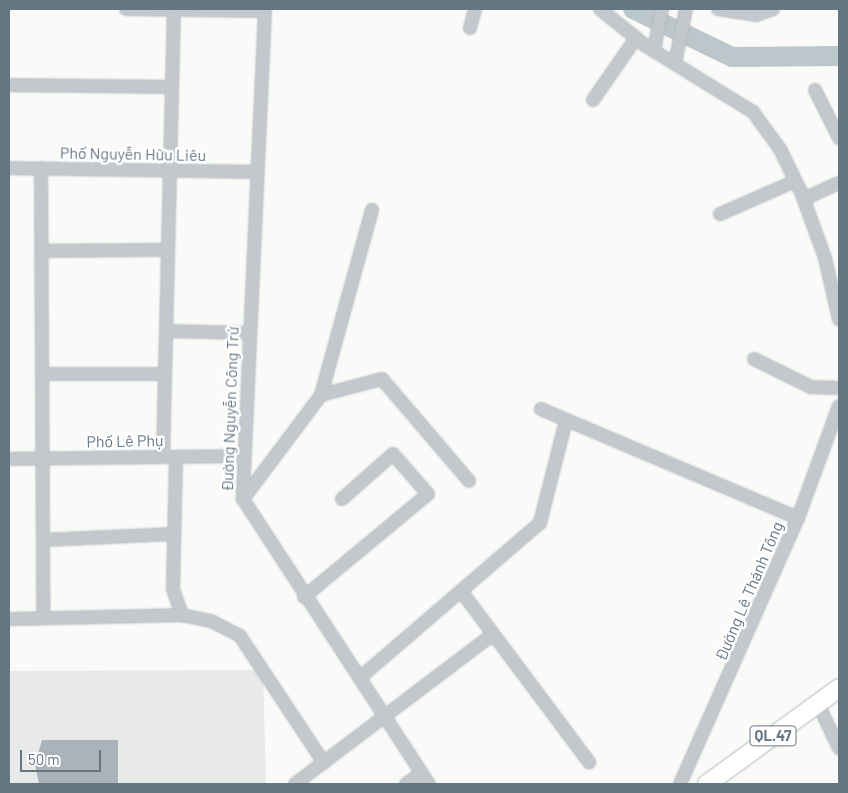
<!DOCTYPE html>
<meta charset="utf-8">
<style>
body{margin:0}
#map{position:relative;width:848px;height:793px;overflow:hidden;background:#fafaf8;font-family:Barlow,sans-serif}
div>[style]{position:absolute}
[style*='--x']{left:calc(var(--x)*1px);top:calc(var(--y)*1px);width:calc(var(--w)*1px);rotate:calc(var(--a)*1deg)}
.built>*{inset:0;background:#e8e9e9}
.river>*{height:20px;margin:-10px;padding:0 10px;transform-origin:10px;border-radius:10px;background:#bbc7cb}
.building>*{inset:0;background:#aab3b9}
.roads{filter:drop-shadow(0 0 1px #b4b9bd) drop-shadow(0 0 1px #b4b9bd)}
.minor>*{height:12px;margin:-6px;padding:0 6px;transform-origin:6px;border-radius:6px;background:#c3c8cc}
.highway>*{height:18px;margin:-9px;padding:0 9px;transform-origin:9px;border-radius:9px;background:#fff}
span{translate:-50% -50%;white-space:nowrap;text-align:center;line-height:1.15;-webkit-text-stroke:5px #fff;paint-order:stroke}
.shield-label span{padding:1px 4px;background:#fff;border:1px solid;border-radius:4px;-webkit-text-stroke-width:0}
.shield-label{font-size:15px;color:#657683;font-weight:700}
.street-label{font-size:16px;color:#657683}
.frame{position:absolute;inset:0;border:10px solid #657683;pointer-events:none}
.scale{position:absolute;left:20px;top:750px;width:81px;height:22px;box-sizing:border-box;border:2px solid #657683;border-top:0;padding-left:6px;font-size:15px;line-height:18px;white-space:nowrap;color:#657683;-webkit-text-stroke:4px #fff;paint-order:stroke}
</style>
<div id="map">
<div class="built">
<i style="clip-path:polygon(263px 670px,266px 784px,9px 784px,9px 671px)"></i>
</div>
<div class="river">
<i style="--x:633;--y:9;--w:110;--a:25.9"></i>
<i style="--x:732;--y:57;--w:107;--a:-0.5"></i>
</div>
<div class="building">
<i style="clip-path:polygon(42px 740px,118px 740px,118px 784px,39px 784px,35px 764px)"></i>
</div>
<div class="roads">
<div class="minor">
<i style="--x:126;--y:9;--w:139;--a:0.8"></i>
<i style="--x:265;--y:9;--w:490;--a:92.6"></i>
<i style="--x:243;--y:499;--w:340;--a:56.9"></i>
<i style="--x:600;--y:9;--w:59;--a:38.8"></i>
<i style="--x:646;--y:46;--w:126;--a:31.7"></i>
<i style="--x:753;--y:112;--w:46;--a:53.9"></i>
<i style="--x:780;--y:149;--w:48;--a:64"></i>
<i style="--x:801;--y:192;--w:70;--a:70"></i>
<i style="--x:825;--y:258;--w:63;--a:77.1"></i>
<i style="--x:718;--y:9;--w:38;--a:9"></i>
<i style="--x:756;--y:15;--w:18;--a:-19"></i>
<i style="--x:470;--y:28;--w:20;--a:-75"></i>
<i style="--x:654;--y:50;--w:42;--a:-79"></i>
<i style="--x:675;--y:63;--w:55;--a:-78.5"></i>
<i style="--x:9;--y:85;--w:163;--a:0.7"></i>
<i style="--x:815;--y:90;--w:54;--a:63.4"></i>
<i style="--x:593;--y:100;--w:75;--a:-55.3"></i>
<i style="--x:9;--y:168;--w:248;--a:0.9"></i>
<i style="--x:41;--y:168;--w:450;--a:89.7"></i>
<i style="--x:804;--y:199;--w:38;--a:-25"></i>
<i style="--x:720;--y:214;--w:82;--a:-23.7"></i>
<i style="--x:42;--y:251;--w:126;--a:-0.5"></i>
<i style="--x:166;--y:331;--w:83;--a:1.4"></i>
<i style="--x:754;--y:359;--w:64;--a:26.2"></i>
<i style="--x:811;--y:387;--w:28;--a:2"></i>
<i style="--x:43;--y:374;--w:122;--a:0"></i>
<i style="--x:321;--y:395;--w:63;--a:-14.7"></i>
<i style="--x:382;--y:379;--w:134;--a:49.5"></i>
<i style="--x:541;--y:409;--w:279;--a:23"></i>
<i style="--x:163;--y:457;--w:447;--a:-88.6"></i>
<i style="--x:176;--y:457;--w:132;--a:91.3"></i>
<i style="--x:173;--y:589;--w:28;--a:71"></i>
<i style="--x:182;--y:615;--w:30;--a:12"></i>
<i style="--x:211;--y:621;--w:33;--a:27"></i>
<i style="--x:240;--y:636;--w:152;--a:56.5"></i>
<i style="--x:9;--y:459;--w:233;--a:-0.7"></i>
<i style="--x:243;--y:499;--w:130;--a:-53.1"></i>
<i style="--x:321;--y:395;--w:192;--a:-74.6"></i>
<i style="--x:44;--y:540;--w:130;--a:-2.6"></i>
<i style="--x:461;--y:591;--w:214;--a:53.2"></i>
<i style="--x:304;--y:597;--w:161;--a:-39.7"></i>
<i style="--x:428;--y:494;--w:53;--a:-131.2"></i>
<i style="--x:393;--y:454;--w:68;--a:138.6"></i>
<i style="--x:9;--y:619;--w:173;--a:-1.3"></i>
<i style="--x:362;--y:676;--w:235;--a:-40.7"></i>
<i style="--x:540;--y:523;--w:106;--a:-75.8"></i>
<i style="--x:818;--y:704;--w:49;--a:64.5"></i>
<i style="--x:295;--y:784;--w:248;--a:-37.1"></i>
<i style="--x:406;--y:784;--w:19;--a:-35"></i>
<i style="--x:680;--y:784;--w:291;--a:-66.1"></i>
<i style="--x:798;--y:518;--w:119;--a:-69.9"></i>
</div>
<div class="highway">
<i style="--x:707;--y:784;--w:163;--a:-36"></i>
</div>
</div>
<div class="shield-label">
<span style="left:773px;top:736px">QL.47</span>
</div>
<div class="street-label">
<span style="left:133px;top:154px;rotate:1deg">Phố Nguyễn Hữu Liêu</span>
<span style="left:230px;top:409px;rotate:-88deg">Đường Nguyễn Công Trứ</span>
<span style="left:125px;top:441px;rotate:-1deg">Phố Lê Phụ</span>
<span style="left:749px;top:591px;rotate:-67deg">Đường Lê Thánh Tông</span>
</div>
<div class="frame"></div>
<div class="scale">50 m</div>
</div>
